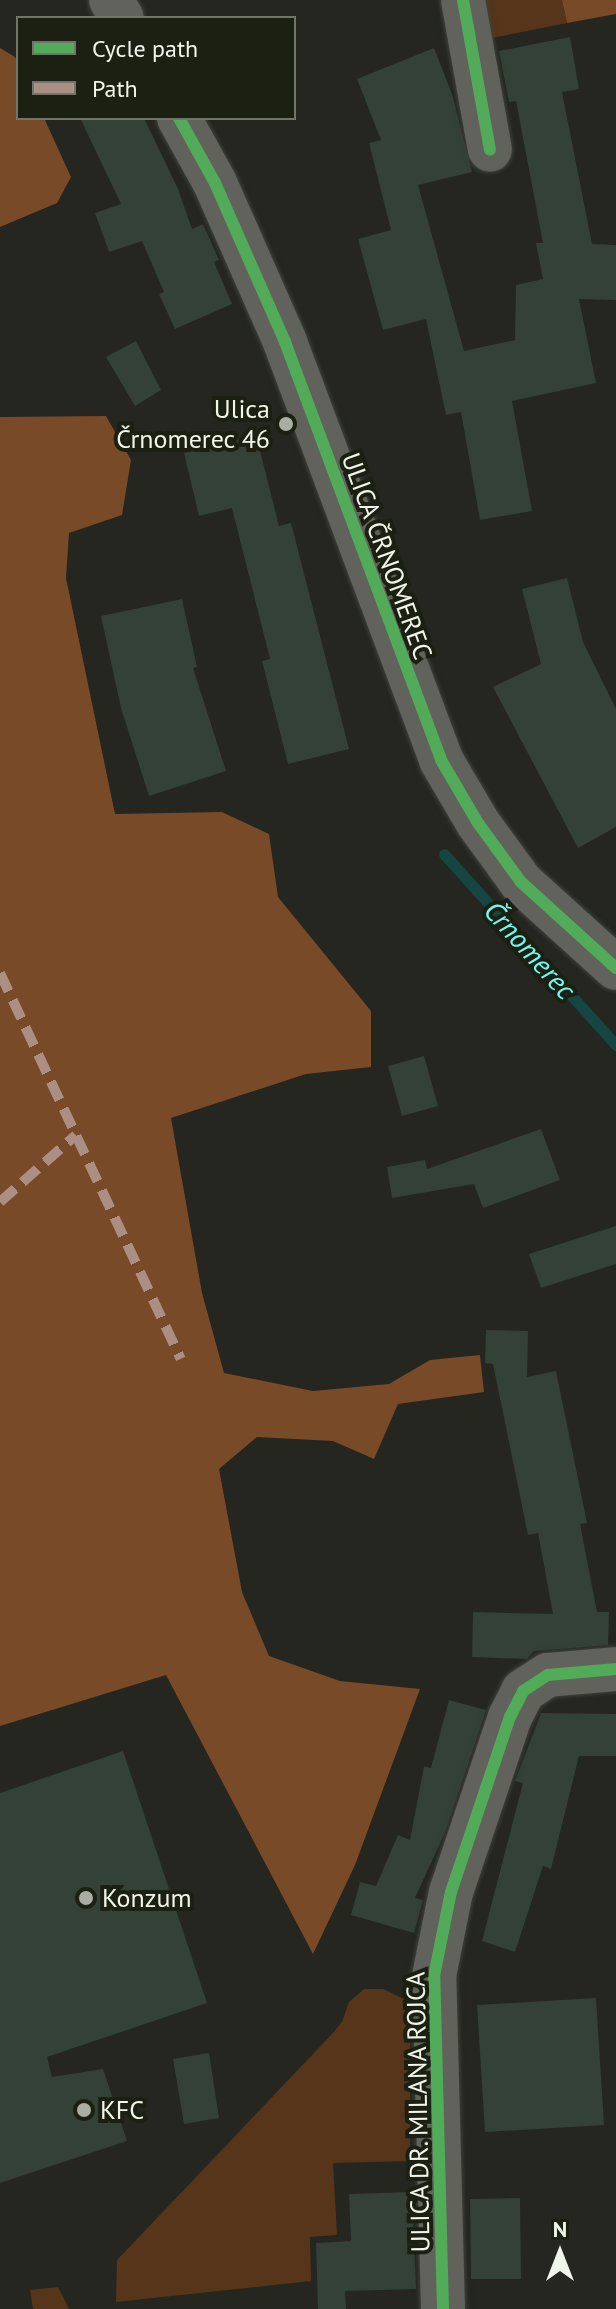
<!DOCTYPE html>
<meta charset="utf-8">
<style>
body{margin:0}
#map{position:relative;width:616px;height:2309px;overflow:hidden;background:#24261f;font-family:"PT Sans",sans-serif}
div>[style]{position:absolute}
[style*='--x']{left:calc(var(--x)*1px);top:calc(var(--y)*1px);width:calc(var(--w)*1px);rotate:calc(var(--a)*1deg)}
.green>*{inset:0;background:#56351b}
.forest>*{inset:0;background:#784a27}
.stream>*{height:11px;margin:-5.5px;padding:0 5.5px;transform-origin:5.5px;border-radius:5.5px;background:#154642}
.building>*{inset:0;background:#334137}
.roads{filter:drop-shadow(0 0 2px #3e413a) drop-shadow(0 0 2px #3e413a)}
.minor>*{height:44px;margin:-22px;padding:0 22px;transform-origin:22px;border-radius:22px;background:#60625b}
.quiet>*{height:10px;margin-top:-5px;transform-origin:0;background:repeating-linear-gradient(90deg,#ac8f84 0 20px,transparent 0 30px)}
.cycleway>*{height:12px;margin:-6px;padding:0 6px;transform-origin:6px;border-radius:6px;background:#51ab58}
.dots>*{width:22px;height:22px;translate:-50% -50%;box-sizing:border-box;border:4px solid #1c2012;border-radius:50%}
span{translate:-50% -50%;white-space:nowrap;text-align:center;line-height:1.15;-webkit-text-stroke:8px #1c2012;paint-order:stroke}
.poi-label{font-size:26px;color:#f2f5ec}
.right{translate:-100% -50%;text-align:right}
.left{translate:0 -50%;text-align:left}
.street-label{font-size:26px;color:#f2f5ec}
.water-label{font-size:28px;color:#71faf2;font-style:italic}
.legend{position:absolute;left:16px;top:16px;width:280px;height:104px;box-sizing:border-box;background:#1c2012;border:2px solid #727569;margin:0;padding:10px 14px;list-style:none;font-size:24px;color:#f2f5ec}
.legend li{display:flex;align-items:center;gap:16px;height:40px}
.legend b{width:40px;border:2px solid #727569}
.north{position:absolute;left:520px;top:2213px;width:80px;height:80px;-webkit-text-stroke:6px #1c2012;paint-order:stroke;rotate:0deg;font-size:22px;font-weight:700;line-height:32px;text-align:center;color:#f2f5ec}
.north::after{content:'';display:block;margin:auto;width:28px;height:36px;background:#f2f5ec;clip-path:polygon(50% 0,100% 100%,50% 72%,0 100%)}
</style>
<div id="map">
<div class="green">
<i style="clip-path:polygon(479px 0,562px 0,567px 23px,482px 40px)"></i>
<i style="clip-path:polygon(364px 1989px,383px 1989px,404px 1999px,410px 2011px,410px 2161px,333px 2163px,337px 2235px,310px 2237px,311px 2281px,116px 2302px,117px 2260px,332px 2034px,342px 2022px,349px 2002px)"></i>
<i style="clip-path:polygon(58px 2287px,69px 2309px,33px 2309px,30px 2290px)"></i>
</div>
<div class="forest">
<i style="clip-path:polygon(562px 0,616px 0,616px 14px,567px 23px)"></i>
<i style="clip-path:polygon(0 48px,15px 57px,18px 63px,18px 118px,44px 118px,71px 177px,57px 203px,0 227px)"></i>
<i style="clip-path:polygon(106px 416px,131px 460px,122px 515px,69px 533px,66px 578px,115px 814px,222px 812px,269px 834px,278px 897px,371px 1011px,371px 1067px,306px 1074px,171px 1118px,202px 1293px,224px 1373px,313px 1391px,389px 1384px,430px 1360px,480px 1355px,484px 1392px,398px 1404px,374px 1459px,333px 1441px,257px 1437px,219px 1469px,242px 1592px,269px 1656px,340px 1681px,420px 1689px,355px 1865px,313px 1954px,166px 1675px,0 1726px,0 417px)"></i>
</div>
<div class="stream">
<i style="--x:444;--y:854;--w:257;--a:48"></i>
</div>
<div class="building">
<i style="clip-path:polygon(570px 37px,579px 89px,562px 92px,592px 244px,616px 245px,616px 300px,579px 299px,596px 383px,512px 401px,532px 511px,480px 520px,461px 412px,446px 415px,426px 319px,383px 330px,358px 239px,391px 230px,369px 143px,381px 140px,357px 79px,434px 48px,452px 94px,472px 172px,418px 185px,464px 351px,515px 340px,516px 285px,543px 279px,536px 243px,543px 243px,516px 101px,509px 102px,499px 51px)"></i>
<i style="clip-path:polygon(80px 118px,144px 118px,178px 189px,192px 229px,203px 224px,219px 260px,214px 262px,232px 304px,175px 329px,159px 294px,164px 292px,142px 241px,109px 252px,95px 213px,121px 204px)"></i>
<i style="clip-path:polygon(136px 341px,161px 390px,135px 406px,106px 357px)"></i>
<i style="clip-path:polygon(256px 435px,279px 526px,291px 523px,349px 749px,288px 764px,262px 661px,270px 659px,232px 508px,199px 516px,184px 453px)"></i>
<i style="clip-path:polygon(567px 578px,583px 642px,616px 709px,616px 827px,578px 848px,493px 687px,541px 664px,522px 589px)"></i>
<i style="clip-path:polygon(182px 599px,197px 667px,193px 668px,226px 771px,149px 796px,121px 708px,101px 616px)"></i>
<i style="clip-path:polygon(424px 1056px,438px 1106px,402px 1116px,388px 1066px)"></i>
<i style="clip-path:polygon(541px 1129px,560px 1180px,483px 1208px,474px 1184px,392px 1198px,387px 1167px,425px 1160px,427px 1169px)"></i>
<i style="clip-path:polygon(616px 1226px,616px 1264px,541px 1288px,529px 1254px)"></i>
<i style="clip-path:polygon(486px 1330px,528px 1331px,527px 1377px,556px 1371px,587px 1523px,580px 1524px,597px 1612px,609px 1612px,608px 1645px,534px 1651px,527px 1659px,472px 1657px,473px 1612px,553px 1614px,538px 1533px,528px 1535px,493px 1364px,485px 1363px)"></i>
<i style="clip-path:polygon(449px 1700px,486px 1710px,446px 1830px,415px 1898px,423px 1900px,414px 1933px,351px 1915px,360px 1882px,376px 1886px,398px 1835px,410px 1840px,424px 1766px,431px 1768px)"></i>
<i style="clip-path:polygon(541px 1713px,616px 1714px,616px 1756px,579px 1756px,551px 1869px,543px 1866px,515px 1952px,482px 1941px,523px 1783px,515px 1781px)"></i>
<i style="clip-path:polygon(123px 1751px,207px 2003px,47px 2057px,52px 2077px,103px 2069px,127px 2141px,0 2183px,0 1793px)"></i>
<i style="clip-path:polygon(596px 1998px,604px 2125px,485px 2132px,477px 2005px)"></i>
<i style="clip-path:polygon(209px 2053px,219px 2118px,184px 2124px,173px 2059px)"></i>
<i style="clip-path:polygon(412px 2192px,416px 2289px,345px 2291px,346px 2309px,318px 2309px,316px 2243px,351px 2241px,349px 2194px)"></i>
<i style="clip-path:polygon(520px 2198px,521px 2279px,471px 2279px,470px 2199px)"></i>
</div>
<div class="roads">
<div class="minor">
<i style="--x:111;--y:0;--w:21;--a:59"></i>
<i style="--x:463;--y:0;--w:152;--a:79.8"></i>
<i style="--x:179;--y:118;--w:74;--a:61"></i>
<i style="--x:215;--y:183;--w:174;--a:66.2"></i>
<i style="--x:285;--y:342;--w:446;--a:69.5"></i>
<i style="--x:441;--y:760;--w:73;--a:59.6"></i>
<i style="--x:478;--y:823;--w:73;--a:53.9"></i>
<i style="--x:521;--y:882;--w:128;--a:42.2"></i>
<i style="--x:443;--y:2309;--w:333;--a:-91.5"></i>
<i style="--x:434;--y:1976;--w:86;--a:-78.6"></i>
<i style="--x:451;--y:1892;--w:185;--a:-71.4"></i>
<i style="--x:510;--y:1717;--w:29;--a:-63"></i>
<i style="--x:523;--y:1691;--w:30;--a:-33"></i>
<i style="--x:548;--y:1675;--w:68;--a:-5"></i>
</div>
</div>
<div class="quiet">
<i style="--x:0;--y:973;--w:426;--a:64.9"></i>
<i style="--x:0;--y:1202;--w:101;--a:-41.4"></i>
</div>
<div class="cycleway">
<i style="--x:463;--y:0;--w:152;--a:79.8"></i>
<i style="--x:179;--y:118;--w:74;--a:61"></i>
<i style="--x:215;--y:183;--w:174;--a:66.2"></i>
<i style="--x:285;--y:342;--w:446;--a:69.5"></i>
<i style="--x:441;--y:760;--w:73;--a:59.6"></i>
<i style="--x:478;--y:823;--w:73;--a:53.9"></i>
<i style="--x:521;--y:882;--w:128;--a:42.2"></i>
<i style="--x:443;--y:2309;--w:333;--a:-91.5"></i>
<i style="--x:434;--y:1976;--w:86;--a:-78.6"></i>
<i style="--x:451;--y:1892;--w:185;--a:-71.4"></i>
<i style="--x:510;--y:1717;--w:29;--a:-63"></i>
<i style="--x:523;--y:1691;--w:30;--a:-33"></i>
<i style="--x:548;--y:1675;--w:68;--a:-5"></i>
</div>
<div class="dots">
<i style="left:286px;top:424px;background:#aaada4"></i>
<i style="left:86px;top:1898px;background:#aaada4"></i>
<i style="left:84px;top:2110px;background:#aaada4"></i>
</div>
<div class="poi-label">
<span class="right" style="left:270px;top:424px">Ulica<br>Črnomerec 46</span>
<span class="left" style="left:102px;top:1898px">Konzum</span>
<span class="left" style="left:100px;top:2110px">KFC</span>
</div>
<div class="street-label">
<span style="left:387px;top:556px;rotate:70deg">ULICA ČRNOMEREC</span>
<span style="left:418px;top:2112px;rotate:-91deg">ULICA DR. MILANA ROJCA</span>
</div>
<div class="water-label">
<span style="left:530px;top:950px;rotate:48deg">Črnomerec</span>
</div>
<ul class="legend">
<li><b style="height:10px;background:#51ab58"></b>Cycle path</li>
<li><b style="height:10px;background:#ac8f84"></b>Path</li>
</ul>
<div class="north">N</div>
</div>
